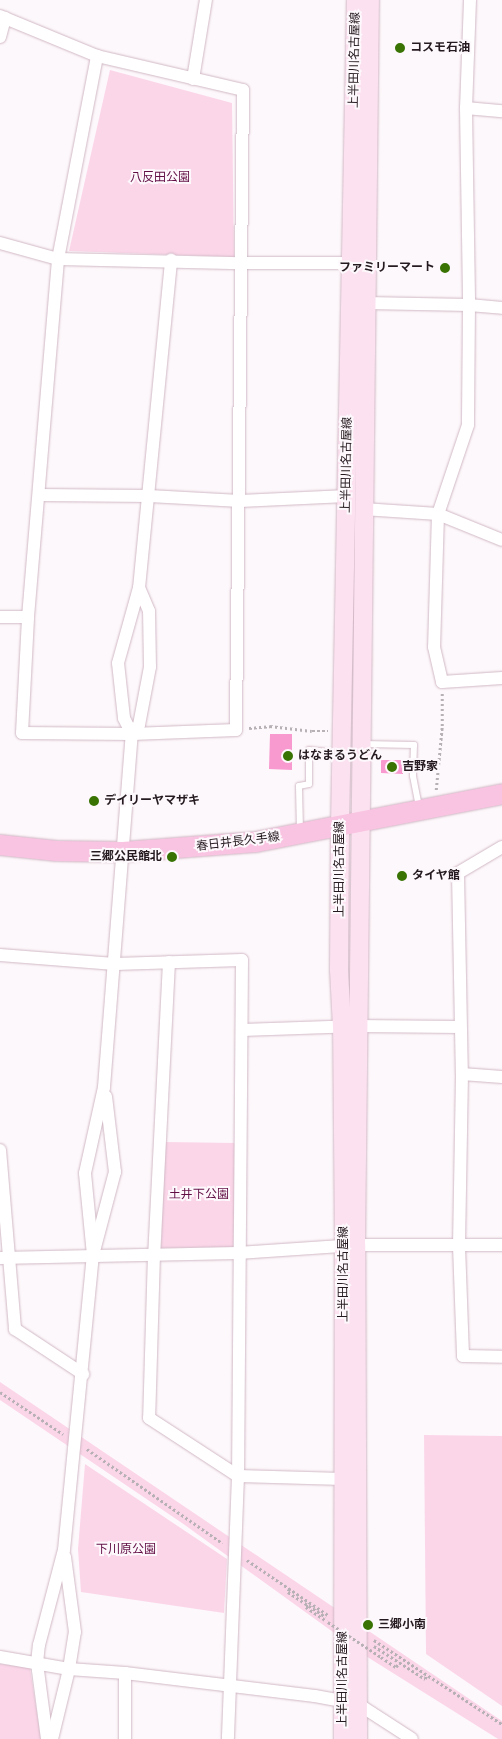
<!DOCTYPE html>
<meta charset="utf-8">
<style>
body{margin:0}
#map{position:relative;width:502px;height:1739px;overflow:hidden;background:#fdf8fb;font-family:Figtree,"Noto Sans JP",sans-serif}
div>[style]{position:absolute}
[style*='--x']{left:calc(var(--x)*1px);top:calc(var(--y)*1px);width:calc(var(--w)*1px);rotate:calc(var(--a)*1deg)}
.green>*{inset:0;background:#fbd6e9}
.building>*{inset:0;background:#f89acf}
.path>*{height:2.5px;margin-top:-1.25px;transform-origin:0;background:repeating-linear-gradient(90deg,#b7b0b4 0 2.5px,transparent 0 5px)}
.roads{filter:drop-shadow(0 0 1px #d1b8c5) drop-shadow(0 0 1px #d1b8c5)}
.service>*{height:6px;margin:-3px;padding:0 3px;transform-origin:3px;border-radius:3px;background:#fff}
.minor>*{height:12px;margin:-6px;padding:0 6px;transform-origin:6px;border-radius:6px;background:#fff}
.secondary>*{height:18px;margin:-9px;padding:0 9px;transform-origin:9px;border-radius:9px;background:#fce2f0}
.primary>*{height:20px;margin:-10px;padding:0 10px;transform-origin:10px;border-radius:10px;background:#f9c4e2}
.path-bridge>*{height:2.5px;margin-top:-1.25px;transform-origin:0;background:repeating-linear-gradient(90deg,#b7b0b4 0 2.5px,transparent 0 5px)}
.dots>*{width:14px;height:14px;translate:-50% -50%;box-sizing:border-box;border:2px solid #fdf8fb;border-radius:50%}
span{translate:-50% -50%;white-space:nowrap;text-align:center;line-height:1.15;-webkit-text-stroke:4px #fdf8fb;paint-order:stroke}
.poi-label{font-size:12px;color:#241a1f;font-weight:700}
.left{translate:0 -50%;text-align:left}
.right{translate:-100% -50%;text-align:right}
.street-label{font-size:12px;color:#241a1f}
.park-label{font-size:12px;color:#610e45}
</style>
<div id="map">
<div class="green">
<i style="clip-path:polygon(110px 70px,232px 103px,234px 257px,69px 251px)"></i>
<i style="clip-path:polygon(165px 1142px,236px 1143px,233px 1247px,161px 1248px)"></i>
<i style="clip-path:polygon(0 1382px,502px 1721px,502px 1739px,498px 1739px,369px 1658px,182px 1523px,0 1400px)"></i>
<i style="clip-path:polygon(424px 1435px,502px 1436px,502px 1706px,426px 1654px)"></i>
<i style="clip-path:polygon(85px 1464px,227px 1559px,224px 1613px,81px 1592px,78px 1549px)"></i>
<i style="clip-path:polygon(0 1664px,30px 1668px,41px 1739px,0 1739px)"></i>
</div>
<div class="building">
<i style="clip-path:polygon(270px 734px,292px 734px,292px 770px,269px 769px)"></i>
<i style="clip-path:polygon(381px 760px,403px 760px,403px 774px,381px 773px)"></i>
</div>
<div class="path">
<i style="--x:249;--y:728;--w:21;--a:-5"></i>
<i style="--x:270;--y:726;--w:42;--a:6.8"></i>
<i style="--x:312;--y:731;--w:16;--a:0"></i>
<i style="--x:436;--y:790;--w:64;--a:-84.6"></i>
<i style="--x:442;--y:726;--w:33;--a:-90"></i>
<i style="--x:0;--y:1392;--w:76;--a:33.7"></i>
<i style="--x:87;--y:1449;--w:165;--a:34.8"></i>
<i style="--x:247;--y:1560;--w:98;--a:34.2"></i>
<i style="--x:290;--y:1589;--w:4;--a:124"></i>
<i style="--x:288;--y:1592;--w:45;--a:33.3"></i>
<i style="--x:308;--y:1605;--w:3;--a:135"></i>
<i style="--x:306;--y:1607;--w:25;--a:34"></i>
<i style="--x:374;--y:1640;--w:153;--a:33.3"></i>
<i style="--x:374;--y:1646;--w:61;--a:32.9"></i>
<i style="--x:425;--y:1679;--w:3;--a:-72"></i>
<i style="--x:381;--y:1657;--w:18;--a:34"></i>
<i style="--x:396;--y:1667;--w:5;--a:-53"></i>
</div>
<div class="roads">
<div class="service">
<i style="--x:363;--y:744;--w:51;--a:1.1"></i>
<i style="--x:414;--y:745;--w:31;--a:92"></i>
<i style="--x:413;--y:776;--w:33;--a:79"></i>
<i style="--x:300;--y:831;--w:45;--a:-91.3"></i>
<i style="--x:299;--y:786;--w:10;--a:-11"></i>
<i style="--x:309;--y:784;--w:34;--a:-90"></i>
<i style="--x:309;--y:750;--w:31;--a:6"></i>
</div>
<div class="minor">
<i style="--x:470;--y:0;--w:108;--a:92.1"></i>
<i style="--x:466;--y:108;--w:197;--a:89.1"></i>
<i style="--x:469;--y:305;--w:120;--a:90.5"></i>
<i style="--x:468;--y:425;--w:94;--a:108.6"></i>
<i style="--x:438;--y:514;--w:133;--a:91.7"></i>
<i style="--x:434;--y:647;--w:36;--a:77"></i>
<i style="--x:442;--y:682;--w:60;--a:-3.8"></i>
<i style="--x:0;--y:16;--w:105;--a:22.4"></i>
<i style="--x:97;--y:56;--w:150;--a:13.1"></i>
<i style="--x:243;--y:90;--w:640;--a:90.63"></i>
<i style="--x:236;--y:730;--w:104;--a:177.8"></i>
<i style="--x:132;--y:734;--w:110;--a:-179.5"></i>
<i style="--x:22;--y:733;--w:116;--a:-87"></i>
<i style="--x:28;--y:617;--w:359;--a:-85.2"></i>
<i style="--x:58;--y:259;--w:207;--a:-79.1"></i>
<i style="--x:0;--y:37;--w:20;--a:-75"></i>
<i style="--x:193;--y:79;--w:80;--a:-80.7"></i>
<i style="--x:466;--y:108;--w:36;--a:5"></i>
<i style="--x:0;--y:243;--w:60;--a:15.4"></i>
<i style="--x:58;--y:259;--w:183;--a:1.3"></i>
<i style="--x:241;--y:263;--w:118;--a:0"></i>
<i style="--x:366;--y:303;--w:103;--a:1.1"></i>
<i style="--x:469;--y:305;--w:33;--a:5"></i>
<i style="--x:39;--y:495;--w:110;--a:0.5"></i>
<i style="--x:149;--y:496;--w:91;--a:3.1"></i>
<i style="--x:240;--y:501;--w:107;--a:-2.7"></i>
<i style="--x:363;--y:509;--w:75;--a:3.8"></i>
<i style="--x:438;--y:514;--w:69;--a:22.1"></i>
<i style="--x:0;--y:617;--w:28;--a:0"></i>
<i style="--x:132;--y:734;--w:11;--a:-52"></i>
<i style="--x:139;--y:725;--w:59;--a:-79.3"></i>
<i style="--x:150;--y:667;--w:56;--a:-91"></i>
<i style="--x:149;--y:611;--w:25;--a:-113"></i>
<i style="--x:502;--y:847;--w:51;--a:149.4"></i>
<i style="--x:458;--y:873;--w:201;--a:88.9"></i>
<i style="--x:462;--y:1074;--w:172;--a:91"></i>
<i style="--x:459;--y:1246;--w:110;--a:87.9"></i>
<i style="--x:463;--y:1356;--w:39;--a:1"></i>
<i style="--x:0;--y:955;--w:115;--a:4.5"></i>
<i style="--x:115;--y:964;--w:127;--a:-1.8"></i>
<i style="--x:242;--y:960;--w:516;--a:90.44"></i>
<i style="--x:238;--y:1476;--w:263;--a:92.2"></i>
<i style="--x:169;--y:962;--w:292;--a:92.9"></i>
<i style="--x:154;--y:1254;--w:164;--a:91.7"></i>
<i style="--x:149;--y:1418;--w:106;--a:33.1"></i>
<i style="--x:238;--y:1476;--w:105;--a:1.6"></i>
<i style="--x:242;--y:1030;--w:116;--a:-2"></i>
<i style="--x:358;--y:1026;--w:101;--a:0.6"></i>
<i style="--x:462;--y:1074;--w:40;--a:4.3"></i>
<i style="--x:0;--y:1150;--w:180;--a:85.2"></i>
<i style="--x:15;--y:1329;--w:82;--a:33.5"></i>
<i style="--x:93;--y:1255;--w:82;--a:-95.6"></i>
<i style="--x:85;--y:1173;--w:88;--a:-77.5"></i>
<i style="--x:104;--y:1087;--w:354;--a:-85.5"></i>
<i style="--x:132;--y:734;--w:18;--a:-117"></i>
<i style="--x:124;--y:718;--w:55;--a:-96.2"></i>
<i style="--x:118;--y:663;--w:78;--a:-74.4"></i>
<i style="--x:139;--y:588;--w:330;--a:-84.4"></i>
<i style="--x:0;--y:1258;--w:238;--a:-1.2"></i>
<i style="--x:238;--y:1253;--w:118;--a:-3.9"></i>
<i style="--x:356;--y:1245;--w:146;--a:0"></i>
<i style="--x:0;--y:1657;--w:70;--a:9.9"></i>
<i style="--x:69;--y:1669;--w:56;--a:4.1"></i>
<i style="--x:125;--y:1673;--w:191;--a:6.9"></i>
<i style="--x:315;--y:1696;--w:44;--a:10.5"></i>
<i style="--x:358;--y:1704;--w:64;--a:32.9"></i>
<i style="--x:47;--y:1739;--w:77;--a:-97.5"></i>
<i style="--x:37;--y:1663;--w:18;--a:-84"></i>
<i style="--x:39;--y:1645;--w:98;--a:-75.3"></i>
<i style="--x:64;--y:1550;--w:296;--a:-84.4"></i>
<i style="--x:93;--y:1255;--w:86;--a:-75.2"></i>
<i style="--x:115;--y:1172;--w:76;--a:-96.8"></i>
<i style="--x:52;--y:1739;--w:72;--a:-76.3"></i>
<i style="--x:69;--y:1669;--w:37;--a:-81"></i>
<i style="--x:75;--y:1632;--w:76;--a:-97.6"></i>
<i style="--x:125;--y:1739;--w:66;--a:-90"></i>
</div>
<div class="secondary">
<i style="--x:343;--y:1739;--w:493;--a:-89.9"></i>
<i style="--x:344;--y:1246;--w:219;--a:-90.5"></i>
<i style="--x:342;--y:1027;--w:57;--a:-93"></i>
<i style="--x:339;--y:970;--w:146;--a:-89.6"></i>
<i style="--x:340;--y:824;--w:824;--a:-88.89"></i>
<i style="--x:358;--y:1739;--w:494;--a:-90.2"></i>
<i style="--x:356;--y:1245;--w:1245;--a:-89.36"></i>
</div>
<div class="primary">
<i style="--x:0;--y:845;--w:57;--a:6"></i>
<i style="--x:57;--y:851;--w:66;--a:0.9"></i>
<i style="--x:123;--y:852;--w:133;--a:-4.3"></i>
<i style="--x:256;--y:842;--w:251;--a:-11"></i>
</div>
</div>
<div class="path-bridge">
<i style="--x:328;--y:1622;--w:64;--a:33.4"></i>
</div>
<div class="dots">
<i style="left:400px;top:48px;background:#387304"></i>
<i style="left:445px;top:268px;background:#387304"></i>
<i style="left:288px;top:756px;background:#387304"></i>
<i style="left:392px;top:767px;background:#387304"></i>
<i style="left:94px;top:801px;background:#387304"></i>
<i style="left:172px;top:857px;background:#387304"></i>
<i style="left:402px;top:876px;background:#387304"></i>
<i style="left:368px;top:1625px;background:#387304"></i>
</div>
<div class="poi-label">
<span class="left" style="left:410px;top:48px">コスモ石油</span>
<span class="right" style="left:435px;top:268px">ファミリーマート</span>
<span class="left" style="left:298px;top:756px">はなまるうどん</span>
<span class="left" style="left:402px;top:767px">吉野家</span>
<span class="left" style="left:104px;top:801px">デイリーヤマザキ</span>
<span class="right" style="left:162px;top:857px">三郷公民館北</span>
<span class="left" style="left:412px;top:876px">タイヤ館</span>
<span class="left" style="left:378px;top:1625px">三郷小南</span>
</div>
<div class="street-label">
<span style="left:355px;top:60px;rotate:-89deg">上半田川名古屋線</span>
<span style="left:347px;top:465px;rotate:-89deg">上半田川名古屋線</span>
<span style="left:238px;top:842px;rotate:-7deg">春日井長久手線</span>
<span style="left:340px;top:869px;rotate:-90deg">上半田川名古屋線</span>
<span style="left:344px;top:1274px;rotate:-90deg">上半田川名古屋線</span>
<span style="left:343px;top:1679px;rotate:-90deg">上半田川名古屋線</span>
</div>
<div class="park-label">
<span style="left:160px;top:178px">八反田公園</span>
<span style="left:199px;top:1195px">土井下公園</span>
<span style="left:126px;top:1550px">下川原公園</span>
</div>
</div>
